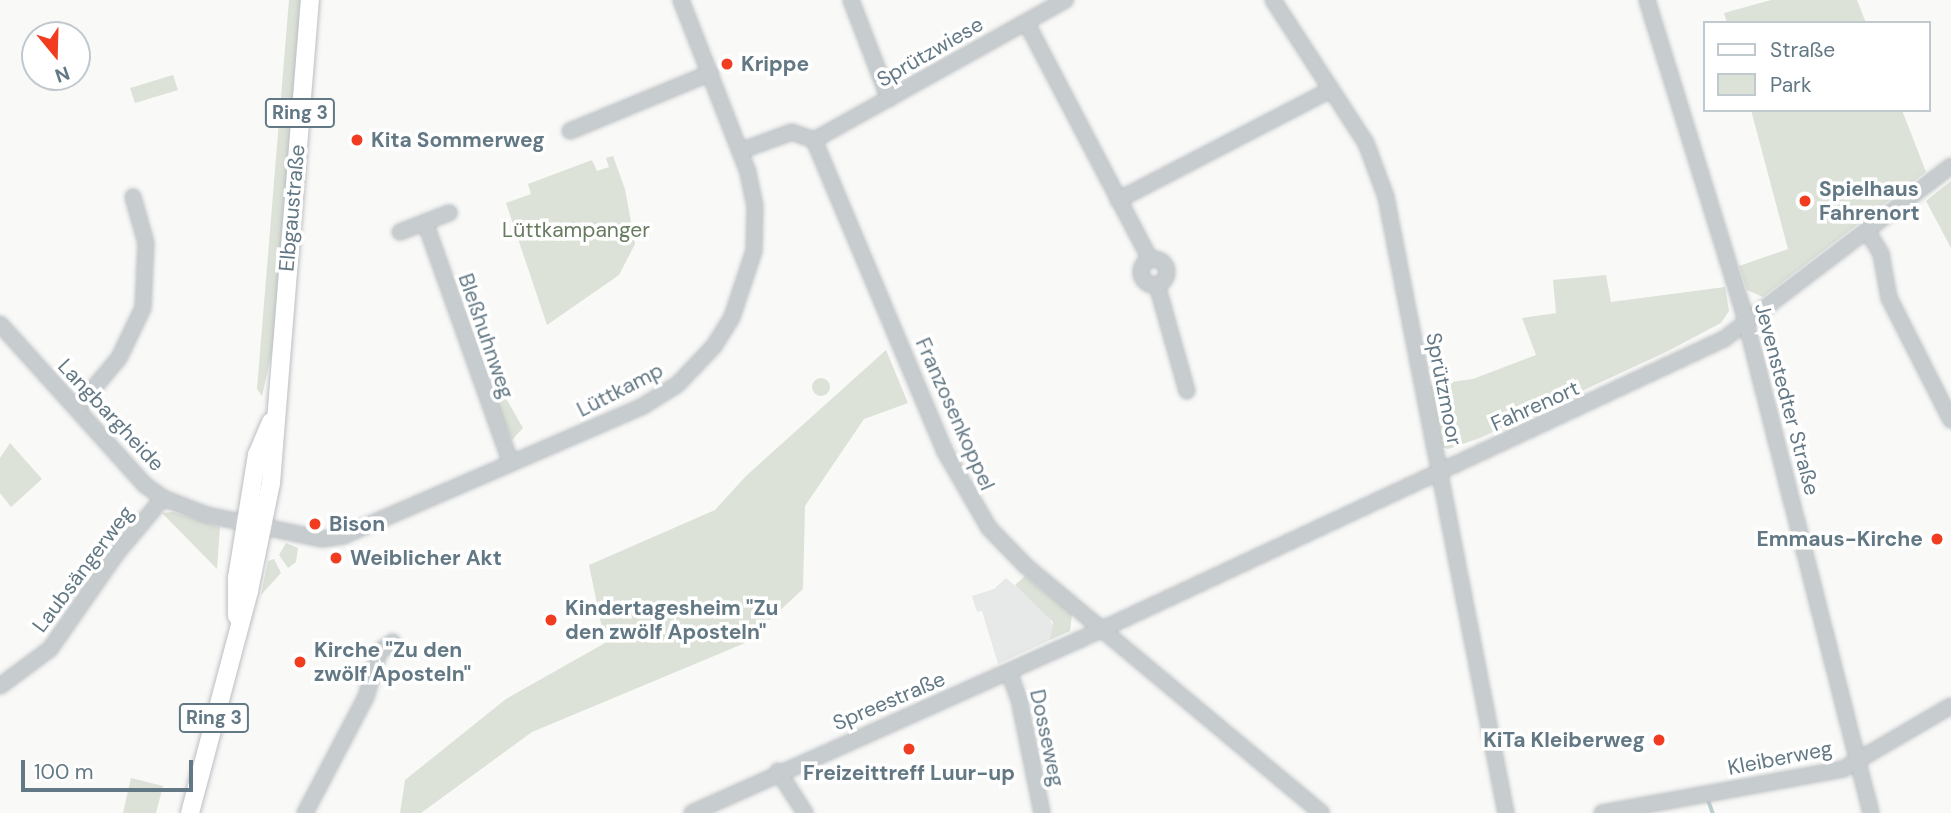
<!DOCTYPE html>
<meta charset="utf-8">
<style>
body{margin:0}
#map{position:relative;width:1951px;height:813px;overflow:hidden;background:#f9f9f7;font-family:"DM Sans",sans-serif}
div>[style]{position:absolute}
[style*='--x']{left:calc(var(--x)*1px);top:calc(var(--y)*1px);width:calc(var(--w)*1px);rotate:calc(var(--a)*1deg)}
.built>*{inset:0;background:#e7e9e8}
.green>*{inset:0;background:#dce2d7}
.round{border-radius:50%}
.stream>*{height:3.5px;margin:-1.75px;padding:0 1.75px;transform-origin:1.75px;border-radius:1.75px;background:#bdcccf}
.roads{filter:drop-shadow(0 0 2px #babfc2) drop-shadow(0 0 2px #babfc2)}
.minor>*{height:14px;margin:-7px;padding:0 7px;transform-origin:7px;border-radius:7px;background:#c7cccf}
.minor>.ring{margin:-7px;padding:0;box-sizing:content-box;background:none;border:14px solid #c7cccf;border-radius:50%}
.major>*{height:18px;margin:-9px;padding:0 9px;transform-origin:9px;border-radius:9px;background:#fff}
.dots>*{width:19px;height:19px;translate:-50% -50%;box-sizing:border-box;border:4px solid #fff;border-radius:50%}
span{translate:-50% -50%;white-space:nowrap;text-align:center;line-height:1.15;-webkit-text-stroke:7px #fff;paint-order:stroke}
.shield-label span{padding:2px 5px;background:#fff;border:2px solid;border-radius:5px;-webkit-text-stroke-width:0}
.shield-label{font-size:19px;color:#627884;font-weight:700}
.street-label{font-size:21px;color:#627884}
.poi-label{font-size:21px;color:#627884;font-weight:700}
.left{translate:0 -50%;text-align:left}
.right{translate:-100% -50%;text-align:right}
.park-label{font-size:21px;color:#687b61}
.legend{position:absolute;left:1703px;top:21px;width:228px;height:91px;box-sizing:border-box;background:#fff;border:2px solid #c0c9ce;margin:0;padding:9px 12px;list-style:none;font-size:21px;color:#627884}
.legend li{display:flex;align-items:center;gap:14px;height:35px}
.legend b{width:35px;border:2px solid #c0c9ce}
.north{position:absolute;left:21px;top:21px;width:70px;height:70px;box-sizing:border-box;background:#fff;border:2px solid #c0c9ce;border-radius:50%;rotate:161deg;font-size:19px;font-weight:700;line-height:28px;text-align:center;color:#627884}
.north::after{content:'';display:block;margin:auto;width:24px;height:32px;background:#f13c1f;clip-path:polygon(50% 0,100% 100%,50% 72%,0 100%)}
.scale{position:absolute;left:21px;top:760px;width:172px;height:32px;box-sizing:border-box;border:4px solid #627884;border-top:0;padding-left:9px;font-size:21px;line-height:24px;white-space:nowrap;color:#627884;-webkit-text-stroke:5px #fff;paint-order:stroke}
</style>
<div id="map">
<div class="built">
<i style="clip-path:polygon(1006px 578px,1048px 614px,1055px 632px,1050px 640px,998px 664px,982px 611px,977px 612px,972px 596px,994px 589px)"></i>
</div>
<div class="green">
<i style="clip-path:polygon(289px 0,302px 0,275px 339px,262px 396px,257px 389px)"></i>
<i style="clip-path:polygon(1771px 0,1857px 0,1866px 23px,1727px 23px,1724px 13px)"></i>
<i style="clip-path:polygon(173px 75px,178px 90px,135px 103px,130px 88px)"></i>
<i style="clip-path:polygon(1751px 110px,1902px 110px,1926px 172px,1763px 297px,1747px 290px,1739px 266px,1788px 249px)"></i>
<i style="clip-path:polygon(613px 156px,625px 189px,635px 244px,619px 275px,547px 325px,506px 203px,531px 194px,528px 184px,592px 160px,597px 171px,609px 167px,606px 158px)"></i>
<i style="clip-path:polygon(1951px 181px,1951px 248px,1926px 201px)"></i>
<i style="clip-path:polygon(1606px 275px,1611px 302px,1725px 287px,1729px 311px,1721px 323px,1668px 351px,1480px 438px,1448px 449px,1442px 447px,1430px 385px,1473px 379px,1536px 355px,1522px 318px,1556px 313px,1553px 280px)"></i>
<i style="clip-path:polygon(886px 350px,908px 403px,864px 419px,805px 506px,803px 589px,745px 643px,532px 732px,421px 813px,400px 813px,405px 780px,506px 699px,605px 643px,589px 565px,715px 510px,746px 476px)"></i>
<i class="round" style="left:812px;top:378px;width:18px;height:18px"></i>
<i style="clip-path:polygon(495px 379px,523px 428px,512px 440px,488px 383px)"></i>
<i style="clip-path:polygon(10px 443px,42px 479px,11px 507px,0 493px,0 458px)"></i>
<i style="clip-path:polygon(173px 512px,220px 527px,217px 569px,162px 513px)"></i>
<i style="clip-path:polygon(286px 543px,298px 548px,296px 562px,288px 568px,279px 555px)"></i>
<i style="clip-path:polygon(274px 559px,281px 573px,261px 595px,268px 561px)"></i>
<i style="clip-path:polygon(1025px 576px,1072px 614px,1070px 631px,1050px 640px,1053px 622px,1015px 585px)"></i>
<i style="clip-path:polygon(131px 778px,163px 786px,156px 813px,123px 813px)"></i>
</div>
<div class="stream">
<i style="--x:1708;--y:799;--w:15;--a:70"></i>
</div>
<div class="roads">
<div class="minor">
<i style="--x:851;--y:0;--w:106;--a:69"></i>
<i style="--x:1273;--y:0;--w:171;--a:57"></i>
<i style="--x:1366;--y:143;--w:58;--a:69.7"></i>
<i style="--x:1386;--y:197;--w:628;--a:78.98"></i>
<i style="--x:1647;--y:0;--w:329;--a:72.8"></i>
<i style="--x:1744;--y:314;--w:515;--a:75.72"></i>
<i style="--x:1026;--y:22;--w:267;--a:62.4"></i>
<i style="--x:570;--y:131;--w:152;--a:-22.4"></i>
<i style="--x:814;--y:140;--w:288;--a:-29.1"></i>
<i style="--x:740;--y:151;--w:55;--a:-20.1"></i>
<i style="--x:792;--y:132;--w:23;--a:20"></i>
<i style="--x:814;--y:140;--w:336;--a:67.2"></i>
<i style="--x:944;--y:450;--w:90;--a:60"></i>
<i style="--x:989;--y:528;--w:53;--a:45.8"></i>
<i style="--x:1026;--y:566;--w:385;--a:39.9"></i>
<i style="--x:1118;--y:200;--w:239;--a:-27.4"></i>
<i style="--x:425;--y:222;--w:256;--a:70.4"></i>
<i style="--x:400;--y:232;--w:53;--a:-21.2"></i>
<i style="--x:1868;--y:232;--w:26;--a:59"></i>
<i style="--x:1881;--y:254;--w:45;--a:79.7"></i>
<i style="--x:1889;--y:298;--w:137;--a:63.1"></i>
<i class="ring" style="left:1141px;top:259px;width:12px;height:12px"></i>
<i style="--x:1157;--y:285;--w:110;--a:74.2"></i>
<i style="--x:0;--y:324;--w:217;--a:48"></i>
<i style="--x:145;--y:485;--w:22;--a:36"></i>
<i style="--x:163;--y:498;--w:47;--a:21.1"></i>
<i style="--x:207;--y:515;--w:117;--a:11.8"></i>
<i style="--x:322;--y:539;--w:21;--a:-8"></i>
<i style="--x:343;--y:536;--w:327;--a:-23.4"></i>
<i style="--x:643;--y:406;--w:40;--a:-32"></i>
<i style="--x:677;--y:385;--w:54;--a:-46.5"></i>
<i style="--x:714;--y:346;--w:34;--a:-58"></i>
<i style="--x:732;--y:317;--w:70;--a:-71.6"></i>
<i style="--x:754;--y:251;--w:45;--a:-88.7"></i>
<i style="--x:755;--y:206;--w:35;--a:-102"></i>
<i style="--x:748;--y:172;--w:185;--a:-111.3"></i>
<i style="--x:77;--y:408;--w:65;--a:-50"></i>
<i style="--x:119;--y:358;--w:55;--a:-64.4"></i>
<i style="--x:143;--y:308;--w:65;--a:-87.4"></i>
<i style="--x:146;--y:243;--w:48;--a:-105.8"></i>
<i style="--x:1009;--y:672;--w:29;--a:70"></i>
<i style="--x:1019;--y:699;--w:116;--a:78.6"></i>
<i style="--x:0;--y:686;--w:62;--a:-36.5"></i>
<i style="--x:50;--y:649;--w:117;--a:-55.1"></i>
<i style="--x:117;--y:553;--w:72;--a:-50.1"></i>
<i style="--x:778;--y:771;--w:50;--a:57.3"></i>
<i style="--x:305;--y:813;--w:131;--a:-62.3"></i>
<i style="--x:366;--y:697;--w:47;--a:-73.9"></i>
<i style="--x:379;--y:652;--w:17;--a:-36"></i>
<i style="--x:692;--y:813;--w:424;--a:-24.1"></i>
<i style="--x:1079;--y:640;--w:712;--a:-25.02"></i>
<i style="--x:1724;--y:339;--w:285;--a:-37.3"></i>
<i style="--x:1602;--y:813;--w:245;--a:-10.3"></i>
<i style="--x:1843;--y:769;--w:125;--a:-30.3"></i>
</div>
<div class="major">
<i style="--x:237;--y:616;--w:38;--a:-90"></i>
<i style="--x:237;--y:578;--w:125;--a:-80.8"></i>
<i style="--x:257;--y:455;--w:36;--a:-67"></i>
<i style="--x:190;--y:813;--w:230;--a:-75.1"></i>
<i style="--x:249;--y:591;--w:110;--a:-78.5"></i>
<i style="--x:271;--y:483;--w:485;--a:-85.4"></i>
</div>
</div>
<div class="dots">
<i style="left:727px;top:64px;background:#f13c1f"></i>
<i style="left:357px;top:140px;background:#f13c1f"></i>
<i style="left:1805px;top:201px;background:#f13c1f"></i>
<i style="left:315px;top:524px;background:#f13c1f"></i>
<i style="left:1937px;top:539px;background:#f13c1f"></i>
<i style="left:336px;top:558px;background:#f13c1f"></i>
<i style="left:551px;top:620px;background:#f13c1f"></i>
<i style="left:300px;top:662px;background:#f13c1f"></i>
<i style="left:1659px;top:740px;background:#f13c1f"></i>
<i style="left:909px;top:749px;background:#f13c1f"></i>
</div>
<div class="shield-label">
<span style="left:300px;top:113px">Ring 3</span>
<span style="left:214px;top:718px">Ring 3</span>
</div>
<div class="street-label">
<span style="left:930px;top:52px;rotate:-30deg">Sprützwiese</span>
<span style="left:292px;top:208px;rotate:-85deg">Elbgaustraße</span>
<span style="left:486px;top:336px;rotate:71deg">Bleßhuhnweg</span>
<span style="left:1444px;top:389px;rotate:79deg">Sprützmoor</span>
<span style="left:620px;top:390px;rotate:-27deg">Lüttkamp</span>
<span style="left:1787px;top:399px;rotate:75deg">Jevenstedter Straße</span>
<span style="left:1535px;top:406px;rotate:-24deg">Fahrenort</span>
<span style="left:955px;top:414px;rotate:66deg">Franzosenkoppel</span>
<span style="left:111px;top:415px;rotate:47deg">Langbargheide</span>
<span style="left:83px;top:569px;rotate:-53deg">Laubsängerweg</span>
<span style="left:889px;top:701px;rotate:-23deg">Spreestraße</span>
<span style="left:1047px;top:738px;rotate:78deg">Dosseweg</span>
<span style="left:1780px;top:758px;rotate:-11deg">Kleiberweg</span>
</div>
<div class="poi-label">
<span class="left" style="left:741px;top:64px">Krippe</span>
<span class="left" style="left:371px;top:140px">Kita Sommerweg</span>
<span class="left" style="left:1819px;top:201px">Spielhaus<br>Fahrenort</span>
<span class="left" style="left:329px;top:524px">Bison</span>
<span class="right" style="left:1923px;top:539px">Emmaus-Kirche</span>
<span class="left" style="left:350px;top:558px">Weiblicher Akt</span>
<span class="left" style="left:565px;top:620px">Kindertagesheim "Zu<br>den zwölf Aposteln"</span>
<span class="left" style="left:314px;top:662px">Kirche "Zu den<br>zwölf Aposteln"</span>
<span class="right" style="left:1645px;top:740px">KiTa Kleiberweg</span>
<span style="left:909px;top:773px">Freizeittreff Luur-up</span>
</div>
<div class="park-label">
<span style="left:576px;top:230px">Lüttkampanger</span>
</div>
<ul class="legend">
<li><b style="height:9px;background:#fff"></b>Straße</li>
<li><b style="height:19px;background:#dce2d7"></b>Park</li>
</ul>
<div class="north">N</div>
<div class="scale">100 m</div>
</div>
